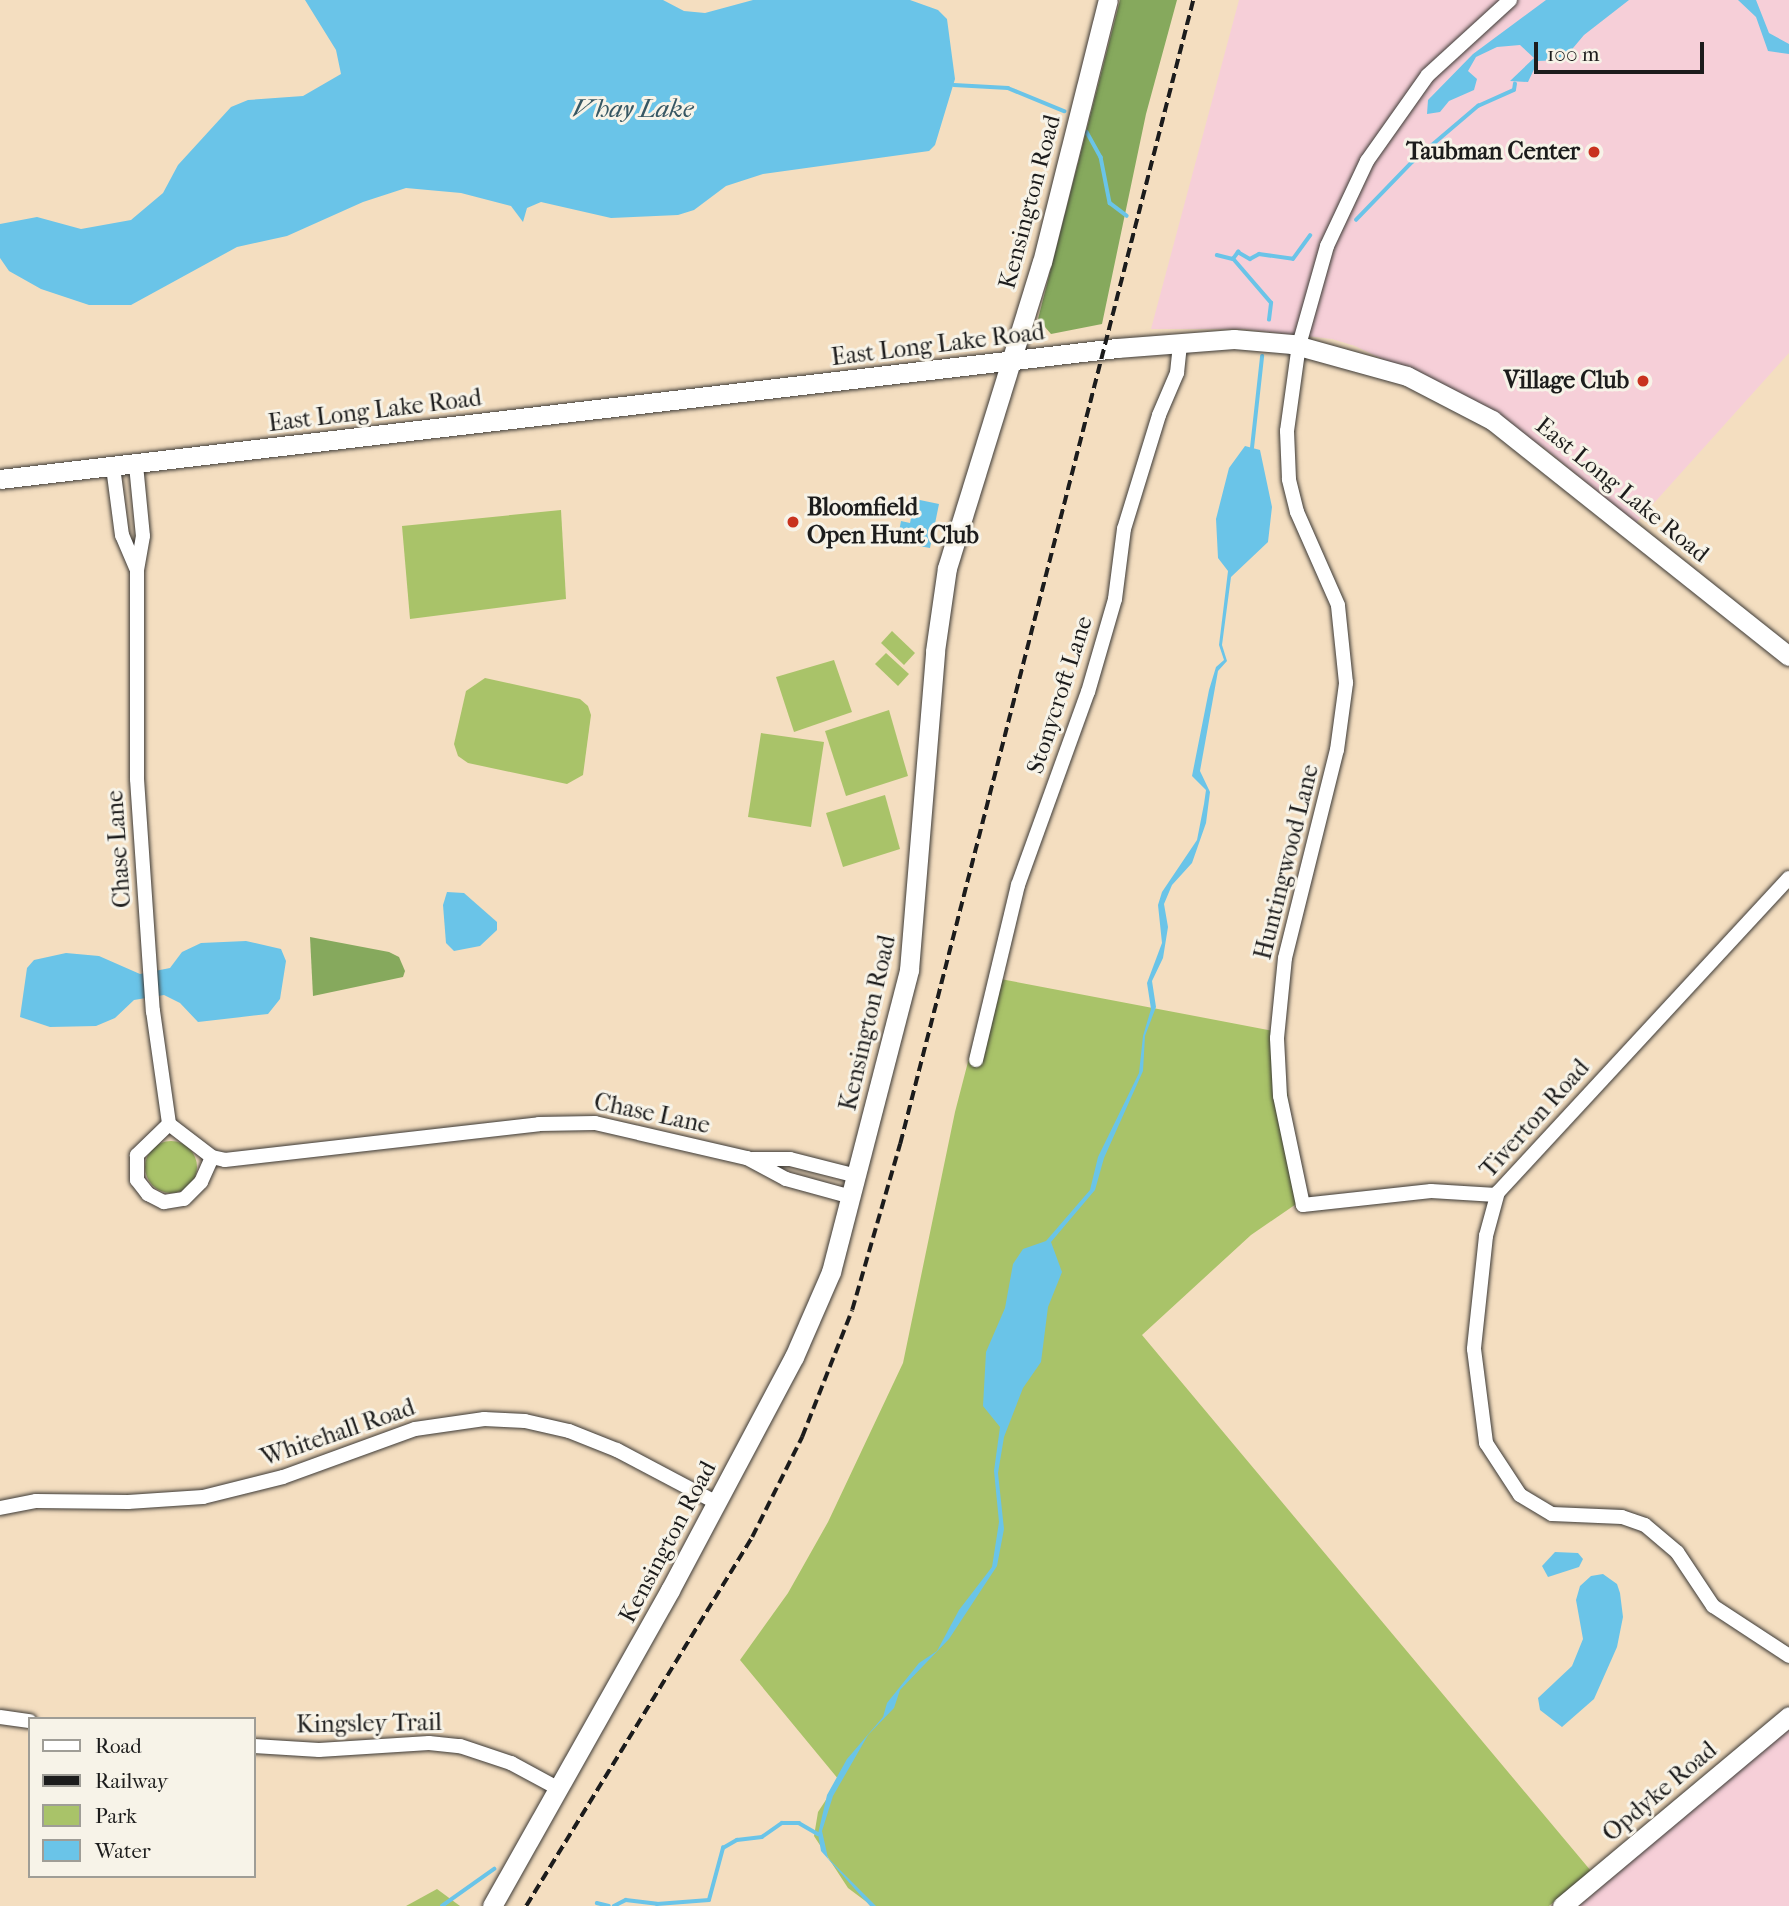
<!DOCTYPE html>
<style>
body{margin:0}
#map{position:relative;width:1789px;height:1906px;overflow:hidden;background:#f4dec0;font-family:"IM FELL French Canon",serif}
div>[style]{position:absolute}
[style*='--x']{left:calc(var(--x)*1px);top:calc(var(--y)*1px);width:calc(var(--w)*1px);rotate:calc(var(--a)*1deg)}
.built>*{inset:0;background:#f6cfd8}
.green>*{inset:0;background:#a9c369}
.round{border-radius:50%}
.forest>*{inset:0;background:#86a95d}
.water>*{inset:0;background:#6ac4e8}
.stream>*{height:3.5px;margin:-1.75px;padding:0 1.75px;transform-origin:1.75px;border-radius:1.75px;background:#6ac4e8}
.roads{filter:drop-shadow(0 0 2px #3c3935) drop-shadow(0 0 2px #3c3935)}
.street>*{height:14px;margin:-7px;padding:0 7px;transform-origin:7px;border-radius:7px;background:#fff}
.secondary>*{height:19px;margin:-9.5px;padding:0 9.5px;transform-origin:9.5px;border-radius:9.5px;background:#fff}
.rail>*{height:3.5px;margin-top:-1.75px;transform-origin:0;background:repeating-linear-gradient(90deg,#1c1c1c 0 10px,transparent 0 15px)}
.dots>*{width:19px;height:19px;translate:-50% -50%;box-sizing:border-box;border:4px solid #f7f3e8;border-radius:50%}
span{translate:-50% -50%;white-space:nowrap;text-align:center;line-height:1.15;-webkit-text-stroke:6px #f7f3e8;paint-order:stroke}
.poi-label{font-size:24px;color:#1c1c1c;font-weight:700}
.right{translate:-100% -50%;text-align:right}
.left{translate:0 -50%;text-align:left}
.street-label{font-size:24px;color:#1c1c1c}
.water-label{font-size:26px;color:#375763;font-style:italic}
.legend{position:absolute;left:28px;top:1717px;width:228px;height:161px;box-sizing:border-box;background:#f7f3e8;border:2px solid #9f9d96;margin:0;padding:9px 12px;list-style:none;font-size:21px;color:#1c1c1c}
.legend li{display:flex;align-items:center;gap:14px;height:35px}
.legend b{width:35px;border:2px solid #9f9d96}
.scale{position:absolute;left:1534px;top:42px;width:170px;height:32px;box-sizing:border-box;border:4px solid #1c1c1c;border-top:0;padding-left:9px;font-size:21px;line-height:24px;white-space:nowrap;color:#1c1c1c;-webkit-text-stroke:5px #f7f3e8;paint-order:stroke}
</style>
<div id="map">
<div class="built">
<i style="clip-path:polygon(1239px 0,1789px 0,1789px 353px,1636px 523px,1544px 448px,1479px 405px,1355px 346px,1332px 339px,1244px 329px,1151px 329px)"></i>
<i style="clip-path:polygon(1789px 1727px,1789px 1906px,1579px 1906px)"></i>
</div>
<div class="green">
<i style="clip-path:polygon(561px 510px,566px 599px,410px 619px,402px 526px)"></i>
<i style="clip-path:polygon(892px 631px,915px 653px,904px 665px,881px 643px)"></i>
<i style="clip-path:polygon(886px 653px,909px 674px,898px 686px,875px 664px)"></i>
<i style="clip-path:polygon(834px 660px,852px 712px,794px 732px,776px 677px)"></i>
<i style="clip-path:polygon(485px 678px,580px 699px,588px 706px,591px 715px,583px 775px,567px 784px,468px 763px,458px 756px,454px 744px,466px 691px)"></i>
<i style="clip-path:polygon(889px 710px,908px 776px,846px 796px,825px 731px)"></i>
<i style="clip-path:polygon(761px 733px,824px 742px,811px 827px,748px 817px)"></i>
<i style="clip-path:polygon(885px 795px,900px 849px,843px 867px,826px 813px)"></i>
<i style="clip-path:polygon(990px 977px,1279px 1032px,1302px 1200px,1251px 1235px,1142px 1335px,1591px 1871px,1549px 1906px,872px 1906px,848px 1888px,814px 1836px,818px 1812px,839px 1780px,740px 1660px,788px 1593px,828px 1522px,903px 1363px,955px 1112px)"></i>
<i class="round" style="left:145px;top:1141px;width:52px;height:52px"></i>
<i style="clip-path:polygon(437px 1889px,460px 1906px,406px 1906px)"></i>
</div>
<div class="forest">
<i style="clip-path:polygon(1120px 0,1177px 0,1146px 114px,1102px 324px,1051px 334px,1038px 319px)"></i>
<i style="clip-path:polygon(310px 937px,389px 952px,399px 957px,405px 971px,403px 977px,313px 996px)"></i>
</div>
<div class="water">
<i style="clip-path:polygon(305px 0,663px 0,684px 11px,705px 13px,753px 0,910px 0,938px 10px,947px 19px,955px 79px,935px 145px,929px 151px,763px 174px,726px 186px,694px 210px,678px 215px,611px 218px,541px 202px,527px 208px,523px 222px,511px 206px,461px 193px,406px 188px,363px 202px,287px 236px,237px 247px,131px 305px,89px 305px,41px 289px,9px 271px,0 258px,0 224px,37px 217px,81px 229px,131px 220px,163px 193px,178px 165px,231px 107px,248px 100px,303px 96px,341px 74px,336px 50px)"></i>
<i style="clip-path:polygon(1546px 0,1629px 0,1584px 35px,1563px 60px,1538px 61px,1528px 82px,1510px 81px,1534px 58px,1520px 45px,1497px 47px,1476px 57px,1468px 71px,1477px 79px,1474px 90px,1449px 101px,1440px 112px,1427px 114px,1428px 100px,1473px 54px)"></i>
<i style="clip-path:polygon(1738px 0,1756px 0,1769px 33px,1789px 44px,1789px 54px,1768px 51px,1756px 17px)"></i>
<i style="clip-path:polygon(1245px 446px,1260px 450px,1272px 507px,1268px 542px,1231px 577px,1222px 645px,1227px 661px,1218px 671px,1200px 771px,1210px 792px,1206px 823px,1192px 863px,1172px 885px,1164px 904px,1168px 927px,1163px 958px,1152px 981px,1156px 1007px,1145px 1036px,1143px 1071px,1104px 1158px,1095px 1190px,1051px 1242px,1062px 1272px,1048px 1307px,1041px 1362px,1023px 1388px,1004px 1437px,998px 1473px,1004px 1529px,997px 1566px,949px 1639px,900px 1690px,894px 1708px,868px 1735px,833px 1796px,822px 1831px,828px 1858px,876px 1906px,870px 1906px,821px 1851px,818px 1834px,827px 1795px,847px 1759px,883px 1717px,887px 1703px,919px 1663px,937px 1651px,959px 1610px,992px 1567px,999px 1522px,994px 1471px,1000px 1427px,983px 1406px,986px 1352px,1005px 1308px,1013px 1264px,1023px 1249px,1046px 1241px,1090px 1190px,1098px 1157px,1139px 1073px,1143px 1036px,1151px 1009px,1147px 983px,1162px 943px,1158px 905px,1162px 892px,1197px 840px,1204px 804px,1206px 790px,1192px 776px,1209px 690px,1216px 667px,1224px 660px,1219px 645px,1228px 571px,1218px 558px,1216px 519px,1229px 468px)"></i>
<i style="clip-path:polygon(915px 499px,939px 504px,930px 548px,897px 542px,901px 521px,910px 523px)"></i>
<i style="clip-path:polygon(447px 892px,464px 893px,497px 922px,497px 930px,480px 946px,454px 951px,446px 943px,443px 905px)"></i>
<i style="clip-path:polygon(246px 941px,281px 949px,286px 961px,280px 999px,268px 1014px,198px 1022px,180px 1003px,164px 995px,134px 1000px,115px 1018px,96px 1026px,50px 1027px,20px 1017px,27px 968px,34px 960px,66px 953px,99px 956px,140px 974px,170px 968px,182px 952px,201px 943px)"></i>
<i style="clip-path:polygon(1555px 1552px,1578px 1553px,1583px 1559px,1579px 1567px,1548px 1577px,1542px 1566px)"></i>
<i style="clip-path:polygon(1603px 1574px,1617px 1584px,1620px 1593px,1623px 1617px,1617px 1647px,1594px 1699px,1562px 1727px,1540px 1710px,1538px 1698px,1572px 1666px,1583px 1639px,1576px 1600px,1580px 1586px,1591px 1576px)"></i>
</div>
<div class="stream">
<i style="--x:954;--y:85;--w:54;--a:3.2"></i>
<i style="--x:1008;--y:88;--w:61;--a:22.3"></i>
<i style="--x:1087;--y:132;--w:29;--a:61"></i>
<i style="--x:1101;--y:157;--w:47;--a:78.9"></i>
<i style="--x:1110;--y:203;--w:21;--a:37"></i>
<i style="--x:1356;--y:220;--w:81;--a:-46"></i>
<i style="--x:1412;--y:162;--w:87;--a:-40.3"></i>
<i style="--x:1478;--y:106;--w:39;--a:-24"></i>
<i style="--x:1514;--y:90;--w:6;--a:-81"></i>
<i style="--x:1217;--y:255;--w:16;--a:14"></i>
<i style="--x:1269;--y:320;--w:17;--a:-83"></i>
<i style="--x:1271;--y:303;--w:58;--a:-130.8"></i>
<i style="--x:1233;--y:259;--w:9;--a:-54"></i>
<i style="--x:1238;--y:252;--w:14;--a:30"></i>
<i style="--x:1250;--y:259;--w:10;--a:-29"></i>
<i style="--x:1259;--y:254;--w:34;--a:8"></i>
<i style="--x:1293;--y:259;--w:29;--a:-54"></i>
<i style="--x:1252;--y:448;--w:92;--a:-83.7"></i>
<i style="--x:597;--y:1903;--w:12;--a:14"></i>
<i style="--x:442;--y:1906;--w:64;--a:-35.4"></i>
<i style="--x:614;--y:1906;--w:13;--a:-27"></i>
<i style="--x:626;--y:1900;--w:31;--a:7"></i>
<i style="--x:657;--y:1904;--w:52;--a:-4.4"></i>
<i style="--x:709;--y:1900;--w:54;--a:-74.9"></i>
<i style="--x:723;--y:1848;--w:16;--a:-30"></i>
<i style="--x:737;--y:1840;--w:25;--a:-7"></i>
<i style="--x:762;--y:1837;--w:24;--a:-35"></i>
<i style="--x:782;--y:1823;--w:17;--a:0"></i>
<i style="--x:799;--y:1823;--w:22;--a:30"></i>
</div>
<div class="roads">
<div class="street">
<i style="--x:136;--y:465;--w:71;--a:84.4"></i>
<i style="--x:143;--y:536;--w:34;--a:100"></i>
<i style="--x:137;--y:569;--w:210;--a:90"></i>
<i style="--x:137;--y:779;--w:233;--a:86.1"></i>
<i style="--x:153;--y:1011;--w:114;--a:81.9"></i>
<i style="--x:169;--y:1124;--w:54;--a:37.5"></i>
<i style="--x:212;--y:1157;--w:13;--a:13"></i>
<i style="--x:225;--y:1160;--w:316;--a:-6.5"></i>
<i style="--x:539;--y:1124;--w:56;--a:-1"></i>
<i style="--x:595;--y:1123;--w:156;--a:13"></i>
<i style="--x:747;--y:1158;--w:44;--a:28.3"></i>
<i style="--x:786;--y:1179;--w:68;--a:15.3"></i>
<i style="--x:113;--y:467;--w:69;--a:82.5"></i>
<i style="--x:122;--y:535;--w:36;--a:67"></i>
<i style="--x:1789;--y:878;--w:428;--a:132.8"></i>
<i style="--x:1498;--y:1192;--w:46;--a:105.3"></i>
<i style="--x:1486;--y:1236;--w:114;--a:96.1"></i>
<i style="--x:1474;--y:1349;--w:95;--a:82.7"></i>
<i style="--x:1486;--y:1443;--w:62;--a:56.8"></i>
<i style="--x:1520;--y:1495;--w:37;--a:31"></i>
<i style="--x:1552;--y:1514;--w:70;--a:2.5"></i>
<i style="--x:1622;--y:1517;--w:24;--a:19"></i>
<i style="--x:1645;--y:1525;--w:42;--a:40.2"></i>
<i style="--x:1677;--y:1552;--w:65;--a:56.3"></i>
<i style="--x:1713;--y:1606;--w:91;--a:33.3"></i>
<i style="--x:976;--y:1060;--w:180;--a:-76.5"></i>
<i style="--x:1018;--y:885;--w:205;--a:-70.1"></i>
<i style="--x:1088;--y:692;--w:97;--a:-73.8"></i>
<i style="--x:1115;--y:599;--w:71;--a:-82.7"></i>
<i style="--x:1124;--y:529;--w:119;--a:-72.9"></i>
<i style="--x:1159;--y:415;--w:46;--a:-66.8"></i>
<i style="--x:1177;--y:373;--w:31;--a:-84"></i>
<i style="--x:169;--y:1124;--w:45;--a:135.9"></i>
<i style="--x:137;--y:1155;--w:25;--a:90"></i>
<i style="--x:137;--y:1180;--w:18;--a:52"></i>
<i style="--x:148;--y:1194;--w:18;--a:27"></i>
<i style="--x:164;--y:1202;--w:20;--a:-9"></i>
<i style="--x:184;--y:1199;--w:24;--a:-45"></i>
<i style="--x:201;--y:1182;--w:27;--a:-66"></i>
<i style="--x:752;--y:1159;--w:38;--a:0"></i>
<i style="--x:790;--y:1159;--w:69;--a:14.2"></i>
<i style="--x:1496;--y:1195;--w:65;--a:-176.5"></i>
<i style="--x:1431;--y:1191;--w:129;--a:173.8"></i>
<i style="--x:1303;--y:1205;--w:111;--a:-101.9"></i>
<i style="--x:1280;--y:1096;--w:58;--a:-93"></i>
<i style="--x:1277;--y:1038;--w:80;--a:-84.3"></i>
<i style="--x:1285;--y:958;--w:214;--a:-76"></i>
<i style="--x:1337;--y:750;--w:68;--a:-82.3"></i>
<i style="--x:1346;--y:683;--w:78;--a:-95.9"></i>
<i style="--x:1338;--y:605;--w:102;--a:-113.8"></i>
<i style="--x:1297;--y:512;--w:34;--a:-104"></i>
<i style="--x:1289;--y:479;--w:48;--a:-92.4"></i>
<i style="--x:1287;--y:431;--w:87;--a:-82.1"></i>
<i style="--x:1299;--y:345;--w:103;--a:-74.2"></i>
<i style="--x:1327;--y:246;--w:94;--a:-64.8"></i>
<i style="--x:1367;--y:161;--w:105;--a:-54.7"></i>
<i style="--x:1428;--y:75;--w:111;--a:-42.4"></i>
<i style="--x:0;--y:1508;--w:37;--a:-11"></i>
<i style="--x:36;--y:1501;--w:92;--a:0.6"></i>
<i style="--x:128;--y:1502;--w:75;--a:-3.8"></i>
<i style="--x:203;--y:1497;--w:82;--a:-14"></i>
<i style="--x:283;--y:1477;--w:140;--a:-20"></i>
<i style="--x:415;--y:1429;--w:70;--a:-8.2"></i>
<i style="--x:484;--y:1419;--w:41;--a:2.8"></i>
<i style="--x:525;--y:1421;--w:45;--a:12.8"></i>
<i style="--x:569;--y:1431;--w:52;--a:21.6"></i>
<i style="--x:617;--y:1450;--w:113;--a:27.9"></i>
<i style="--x:0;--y:1717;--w:30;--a:8"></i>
<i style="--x:254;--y:1746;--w:65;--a:3.5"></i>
<i style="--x:319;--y:1750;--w:110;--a:-3.6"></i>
<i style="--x:429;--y:1743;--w:31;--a:6"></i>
<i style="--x:460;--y:1746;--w:54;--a:18.4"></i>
<i style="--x:511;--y:1763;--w:55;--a:28.4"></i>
</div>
<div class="secondary">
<i style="--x:0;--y:479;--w:1125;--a:-6.69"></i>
<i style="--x:1117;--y:348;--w:117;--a:-4.4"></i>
<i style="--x:1234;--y:339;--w:58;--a:4.9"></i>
<i style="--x:1292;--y:344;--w:119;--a:15.5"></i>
<i style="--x:1407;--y:376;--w:96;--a:27.4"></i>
<i style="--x:1492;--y:420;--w:379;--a:38.5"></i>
<i style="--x:492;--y:1906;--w:363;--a:-60.6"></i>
<i style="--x:670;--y:1590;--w:264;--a:-62"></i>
<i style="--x:794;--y:1357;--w:93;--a:-66.5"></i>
<i style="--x:831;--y:1272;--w:312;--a:-75.5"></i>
<i style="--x:909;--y:970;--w:320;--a:-85.3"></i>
<i style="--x:935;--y:651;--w:84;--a:-81.8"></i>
<i style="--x:947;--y:568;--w:320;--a:-72.8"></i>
<i style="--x:1042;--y:262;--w:270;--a:-75.9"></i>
<i style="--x:1562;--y:1906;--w:296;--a:-39.9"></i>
</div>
</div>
<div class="rail">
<i style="--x:526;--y:1906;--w:433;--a:-58.5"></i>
<i style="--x:752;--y:1537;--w:112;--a:-63.4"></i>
<i style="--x:802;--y:1437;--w:136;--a:-68.5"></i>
<i style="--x:852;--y:1310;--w:173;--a:-73.9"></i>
<i style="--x:900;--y:1144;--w:1181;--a:-75.63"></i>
</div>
<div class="dots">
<i style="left:1594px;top:152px;background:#c8321e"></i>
<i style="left:1643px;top:381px;background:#c8321e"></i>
<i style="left:793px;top:522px;background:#c8321e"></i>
</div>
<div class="poi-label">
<span class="right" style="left:1580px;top:152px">Taubman Center</span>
<span class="right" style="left:1629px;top:381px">Village Club</span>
<span class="left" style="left:807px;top:522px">Bloomfield<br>Open Hunt Club</span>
</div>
<div class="street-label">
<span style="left:1030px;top:202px;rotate:-75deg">Kensington Road</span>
<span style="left:938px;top:345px;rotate:-7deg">East Long Lake Road</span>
<span style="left:375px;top:411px;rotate:-7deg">East Long Lake Road</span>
<span style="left:1622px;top:490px;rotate:39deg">East Long Lake Road</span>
<span style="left:1060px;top:695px;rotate:-72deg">Stonycroft Lane</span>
<span style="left:119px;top:849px;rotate:-94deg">Chase Lane</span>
<span style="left:1287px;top:862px;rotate:-76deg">Huntingwood Lane</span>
<span style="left:868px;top:1023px;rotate:-77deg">Kensington Road</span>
<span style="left:652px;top:1114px;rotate:12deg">Chase Lane</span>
<span style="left:1535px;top:1119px;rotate:-48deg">Tiverton Road</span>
<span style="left:338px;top:1433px;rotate:-19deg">Whitehall Road</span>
<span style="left:668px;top:1542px;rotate:-62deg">Kensington Road</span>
<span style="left:369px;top:1724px;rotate:-1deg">Kingsley Trail</span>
<span style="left:1660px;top:1792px;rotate:-40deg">Opdyke Road</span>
</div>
<div class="water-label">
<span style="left:633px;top:109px">Vhay Lake</span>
</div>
<ul class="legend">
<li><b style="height:9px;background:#fff"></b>Road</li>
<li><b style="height:9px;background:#1c1c1c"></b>Railway</li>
<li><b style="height:19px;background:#a9c369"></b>Park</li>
<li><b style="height:19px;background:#6ac4e8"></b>Water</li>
</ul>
<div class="scale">100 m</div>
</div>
